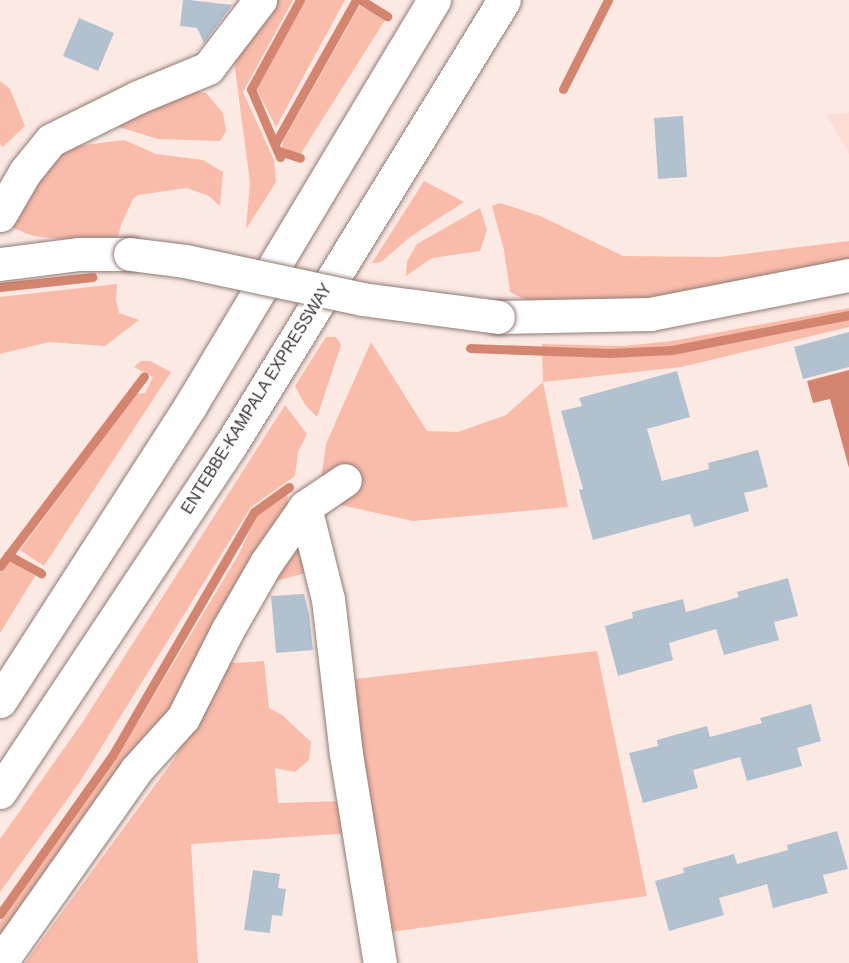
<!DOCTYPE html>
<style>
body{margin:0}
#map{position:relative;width:849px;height:963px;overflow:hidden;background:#fce9e4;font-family:Arial,sans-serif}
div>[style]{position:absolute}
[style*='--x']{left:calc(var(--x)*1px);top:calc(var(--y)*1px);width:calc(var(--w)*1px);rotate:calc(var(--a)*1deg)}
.built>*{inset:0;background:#fcdcd4}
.green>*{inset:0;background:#f9bbaa}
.water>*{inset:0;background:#d48570}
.stream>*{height:9px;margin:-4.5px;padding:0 4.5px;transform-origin:4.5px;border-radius:4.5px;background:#d48570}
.building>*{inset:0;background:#b1c1d0}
.roads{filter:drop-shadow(0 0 2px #907b75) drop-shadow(0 0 2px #907b75)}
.street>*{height:33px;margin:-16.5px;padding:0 16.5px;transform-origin:16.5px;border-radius:16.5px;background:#fff}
.highway>*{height:33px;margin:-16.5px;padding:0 16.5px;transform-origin:16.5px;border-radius:16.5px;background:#fff}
.bridges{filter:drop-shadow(0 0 2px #907b75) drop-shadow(0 0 2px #907b75)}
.street-bridge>*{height:33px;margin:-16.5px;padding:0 16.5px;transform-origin:16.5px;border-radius:16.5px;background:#fff}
span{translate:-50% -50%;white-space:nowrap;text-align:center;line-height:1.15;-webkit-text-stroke:6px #fff;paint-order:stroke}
.street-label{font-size:16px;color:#3c3331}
</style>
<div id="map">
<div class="built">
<i style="clip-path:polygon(849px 112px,849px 154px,827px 115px)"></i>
</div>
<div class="green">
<i style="clip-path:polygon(267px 0,293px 0,243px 92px,274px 160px,276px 182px,246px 229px,250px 183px,232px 46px)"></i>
<i style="clip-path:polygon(306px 0,345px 0,276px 127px,256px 88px)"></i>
<i style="clip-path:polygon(360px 5px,385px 20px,300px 155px,282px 149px,283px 141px)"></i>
<i style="clip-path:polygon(0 81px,10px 89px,25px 126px,3px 147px,0 144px)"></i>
<i style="clip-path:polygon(192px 91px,206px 93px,223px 113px,226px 131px,220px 141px,158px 139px,119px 127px,118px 119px)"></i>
<i style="clip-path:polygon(124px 140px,156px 154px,203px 160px,223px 172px,220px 206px,209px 196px,187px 188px,138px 195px,133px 199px,121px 225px,116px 245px,33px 236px,11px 227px,9px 218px,61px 148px)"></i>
<i style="clip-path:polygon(424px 181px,464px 202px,410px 237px,381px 262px,372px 263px)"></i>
<i style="clip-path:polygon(500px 203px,540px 216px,623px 256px,720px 257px,849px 241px,849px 260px,690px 297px,530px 302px,510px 292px,504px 250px,492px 206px)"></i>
<i style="clip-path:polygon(480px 208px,487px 230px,480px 251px,432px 258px,406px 276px,407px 261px,417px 244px)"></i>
<i style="clip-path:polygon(117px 284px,116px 300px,119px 313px,139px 320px,105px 346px,49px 342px,0 354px,0 297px)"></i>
<i style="clip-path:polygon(849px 308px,849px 327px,681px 367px,543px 382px,568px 507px,413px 521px,318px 500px,326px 444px,371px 342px,427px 431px,458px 432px,506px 415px,543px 382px,542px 344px,623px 346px,672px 341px)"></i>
<i style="clip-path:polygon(326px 337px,336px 337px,341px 345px,317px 417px,305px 405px,295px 386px)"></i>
<i style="clip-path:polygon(141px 361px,150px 361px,171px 372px,44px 566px,20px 550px,136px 394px,145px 393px,153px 377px,134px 367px)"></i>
<i style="clip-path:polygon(285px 405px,307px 434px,298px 452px,295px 476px,251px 507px,79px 783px,0 892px,0 839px,82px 723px)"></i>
<i style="clip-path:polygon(287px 494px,289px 511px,185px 692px,0 957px,0 922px,117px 757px,239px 554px,257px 515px)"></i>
<i style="clip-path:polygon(301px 523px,312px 571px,259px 586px)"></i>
<i style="clip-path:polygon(8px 559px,35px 576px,0 633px,0 572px)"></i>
<i style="clip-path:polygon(597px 651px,647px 896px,384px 933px,347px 680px)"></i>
<i style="clip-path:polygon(264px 661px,269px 708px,282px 715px,311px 742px,309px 760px,295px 772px,275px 768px,278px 803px,342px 801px,351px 833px,191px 844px,198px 963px,25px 963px,175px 758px,218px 664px)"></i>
</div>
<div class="water">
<i style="clip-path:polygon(849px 370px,849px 468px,830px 399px,813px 403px,807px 381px)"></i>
</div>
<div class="stream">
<i style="--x:361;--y:0;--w:31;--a:32"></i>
<i style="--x:563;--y:89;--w:100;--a:-63.2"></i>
<i style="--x:276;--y:142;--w:163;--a:-60.6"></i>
<i style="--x:279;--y:151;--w:22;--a:18"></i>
<i style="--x:280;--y:157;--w:74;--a:-113.1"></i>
<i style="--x:251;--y:89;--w:102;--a:-61.2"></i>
<i style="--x:0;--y:287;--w:93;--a:-6.2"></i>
<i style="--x:470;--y:348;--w:139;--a:2.1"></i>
<i style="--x:609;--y:353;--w:63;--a:-2.7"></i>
<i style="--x:672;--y:350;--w:180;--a:-11.2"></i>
<i style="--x:8;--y:555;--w:38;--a:29"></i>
<i style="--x:0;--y:566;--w:238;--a:-52.8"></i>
<i style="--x:0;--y:914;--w:194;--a:-54.7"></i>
<i style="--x:112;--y:756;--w:282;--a:-59.8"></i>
<i style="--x:254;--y:512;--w:43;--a:-35.5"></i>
</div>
<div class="building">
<i style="clip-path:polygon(183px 0,189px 0,232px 5px,204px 43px,197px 28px,180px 26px)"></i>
<i style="clip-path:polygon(79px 18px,114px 33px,98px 71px,63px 56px)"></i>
<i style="clip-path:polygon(683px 116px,687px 177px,658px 179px,654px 118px)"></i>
<i style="clip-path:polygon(849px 332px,849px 367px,803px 379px,794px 347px)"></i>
<i style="clip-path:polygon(677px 371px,690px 417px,647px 429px,662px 481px,709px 469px,708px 463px,758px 450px,768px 487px,744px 493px,749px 511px,694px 527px,690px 514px,593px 540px,579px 490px,583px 489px,561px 411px,582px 406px,579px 398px)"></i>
<i style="clip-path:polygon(788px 578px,798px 616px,774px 622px,779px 640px,724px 655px,716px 629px,669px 643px,673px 660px,618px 676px,605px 626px,633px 618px,632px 612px,683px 599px,686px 612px,739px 597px,737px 592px)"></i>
<i style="clip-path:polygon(304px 594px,309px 614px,313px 650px,276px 653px,271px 596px)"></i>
<i style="clip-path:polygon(811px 704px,821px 741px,797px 748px,802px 766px,747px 781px,740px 757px,693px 770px,698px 788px,643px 803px,629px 753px,658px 746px,657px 740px,707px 726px,710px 737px,762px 723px,760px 718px)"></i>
<i style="clip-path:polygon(837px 831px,848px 869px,823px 875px,828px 893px,773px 908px,767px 884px,719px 898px,724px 915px,669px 931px,655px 881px,684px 873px,683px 868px,734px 854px,737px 864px,788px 850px,787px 845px)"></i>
<i style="clip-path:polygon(253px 870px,280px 874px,278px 888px,286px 889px,282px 916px,272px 915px,270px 933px,244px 930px)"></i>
</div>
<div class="roads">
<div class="street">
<i style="--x:0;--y:215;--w:50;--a:-59.8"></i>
<i style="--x:25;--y:172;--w:41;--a:-50.9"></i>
<i style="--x:51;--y:140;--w:97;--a:-26.3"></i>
<i style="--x:138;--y:97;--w:76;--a:-22.5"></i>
<i style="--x:208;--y:68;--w:86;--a:-52.6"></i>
<i style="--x:0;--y:264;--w:80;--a:-7.2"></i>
<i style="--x:79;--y:254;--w:51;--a:0"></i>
<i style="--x:498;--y:317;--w:152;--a:-1.1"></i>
<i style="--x:650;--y:314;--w:203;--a:-11.1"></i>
<i style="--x:305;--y:507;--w:95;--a:76"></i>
<i style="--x:328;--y:599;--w:156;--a:83.4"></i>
<i style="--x:346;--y:754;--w:212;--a:80.8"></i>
<i style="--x:0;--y:963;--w:236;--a:-54.8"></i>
<i style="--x:136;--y:770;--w:70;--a:-47.9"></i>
<i style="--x:183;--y:718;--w:100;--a:-63.2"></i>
<i style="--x:228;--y:629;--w:76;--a:-60.1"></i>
<i style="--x:266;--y:563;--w:68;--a:-55.1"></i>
<i style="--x:305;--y:507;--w:48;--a:-34"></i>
</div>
<div class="highway">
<i style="--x:0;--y:701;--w:351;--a:-57.2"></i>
<i style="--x:190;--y:406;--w:474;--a:-59"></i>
<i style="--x:0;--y:792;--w:415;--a:-56.4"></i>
<i style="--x:230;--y:446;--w:523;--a:-58.44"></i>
</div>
</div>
<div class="bridges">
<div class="street-bridge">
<i style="--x:130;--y:254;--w:55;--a:7.3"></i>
<i style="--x:185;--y:261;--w:181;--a:12.1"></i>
<i style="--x:362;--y:299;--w:137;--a:7.5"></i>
</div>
</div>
<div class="street-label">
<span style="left:257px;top:399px;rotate:-58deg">ENTEBBE-KAMPALA EXPRESSWAY</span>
</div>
</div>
